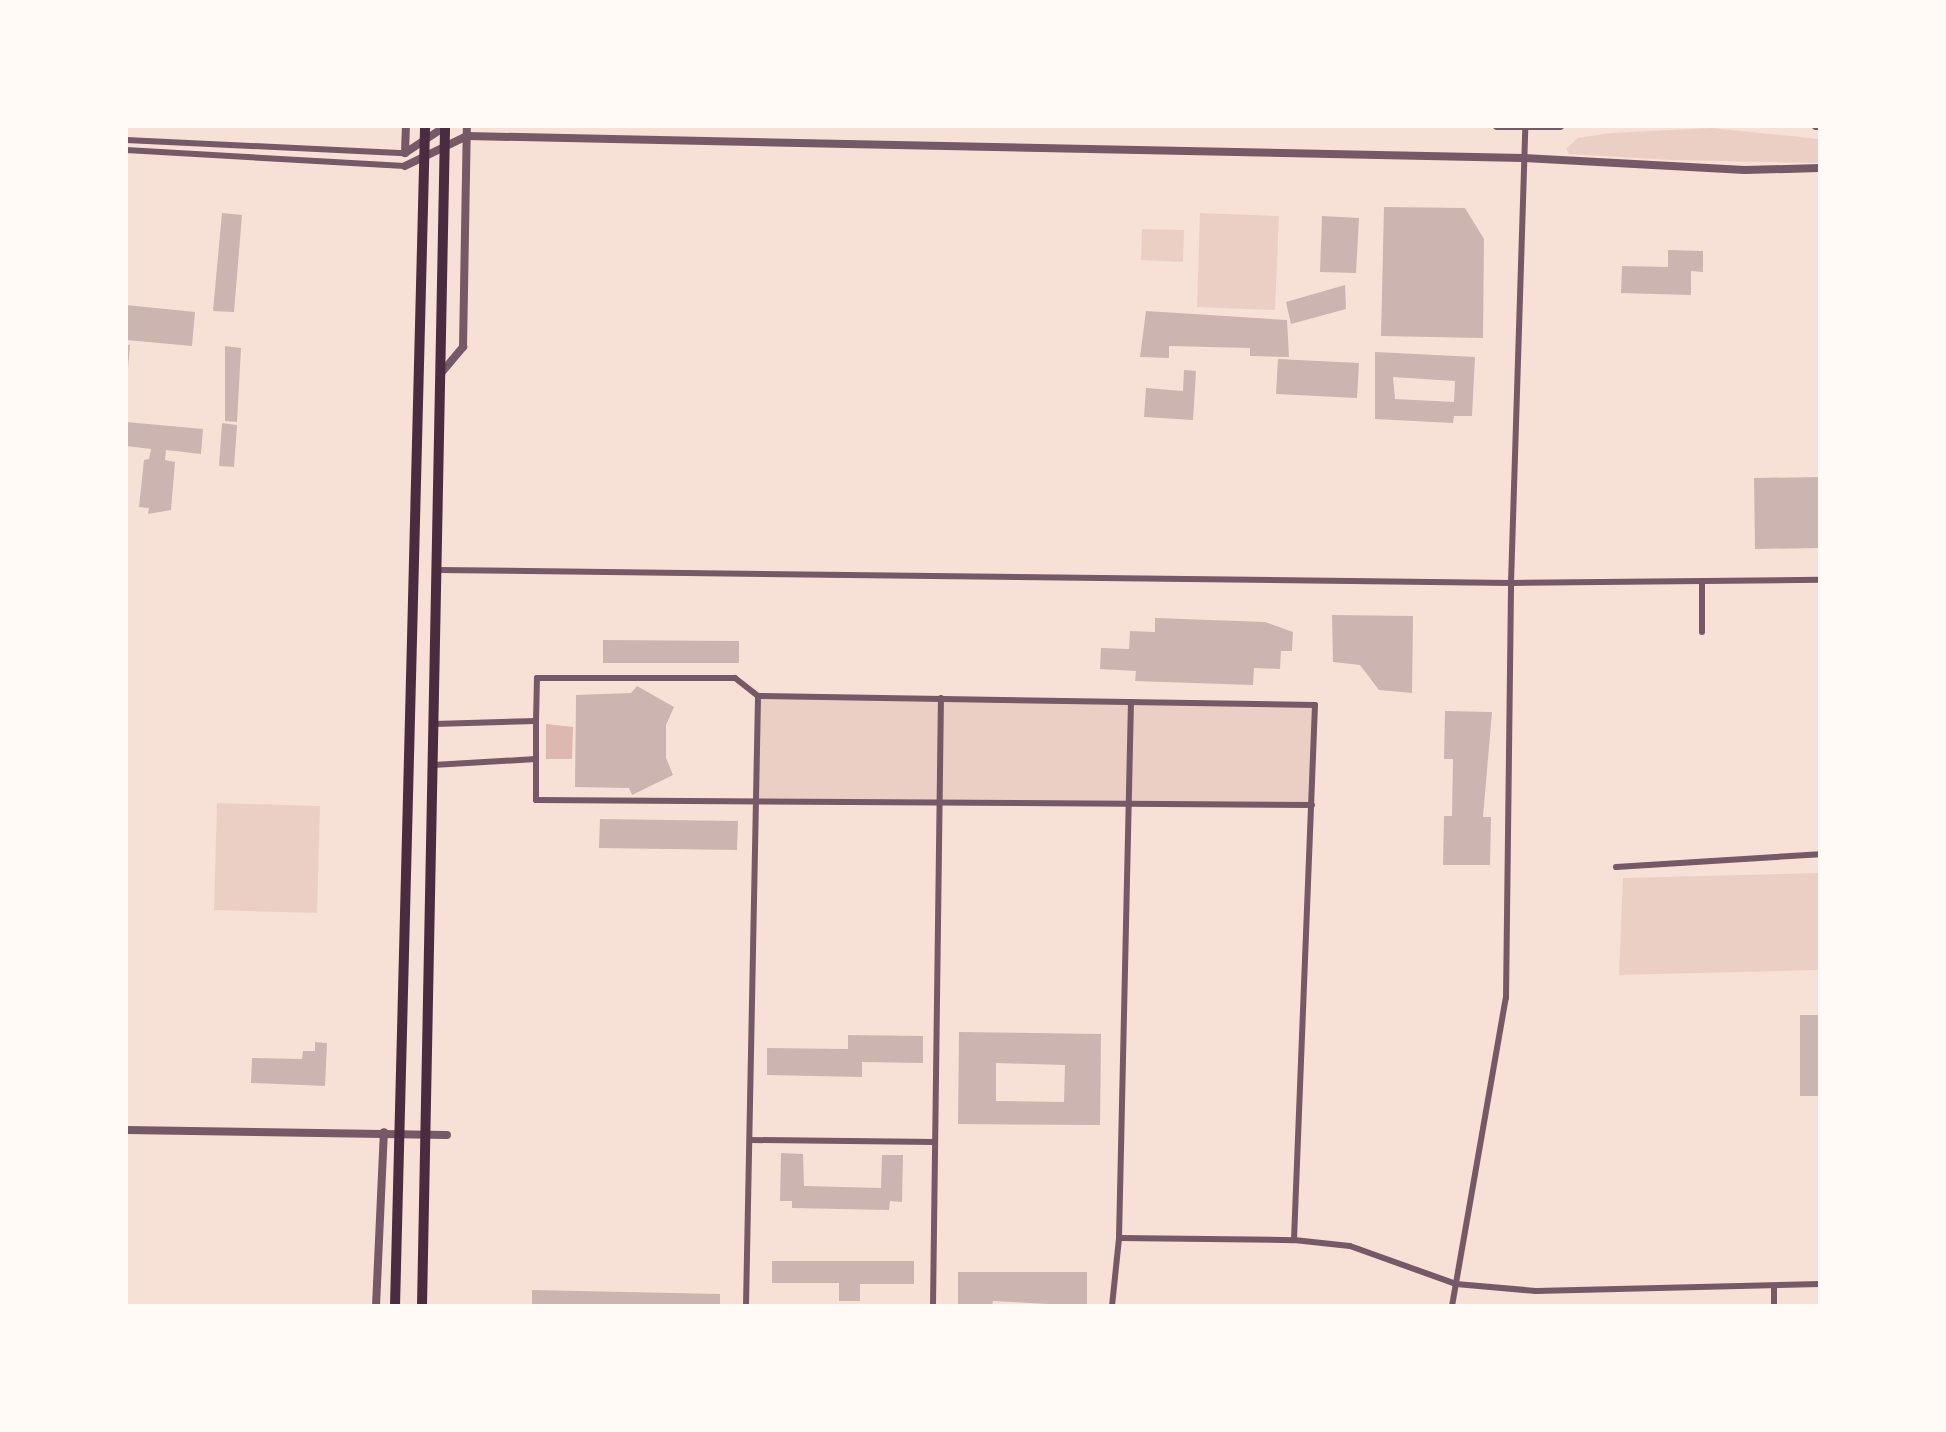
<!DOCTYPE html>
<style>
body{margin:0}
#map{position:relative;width:1946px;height:1432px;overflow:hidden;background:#f7e1d7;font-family:"Archivo Narrow",sans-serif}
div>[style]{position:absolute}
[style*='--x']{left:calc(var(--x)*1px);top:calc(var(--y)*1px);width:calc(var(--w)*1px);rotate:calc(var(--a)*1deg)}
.green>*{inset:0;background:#ebcfc5}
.water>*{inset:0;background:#dcb8b0}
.building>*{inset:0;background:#ccb4b1}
.minor>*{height:6px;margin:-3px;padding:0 3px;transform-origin:3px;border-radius:3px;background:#755966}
.tertiary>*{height:8px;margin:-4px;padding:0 4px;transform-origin:4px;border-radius:4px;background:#755966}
.primary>*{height:10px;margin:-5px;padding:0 5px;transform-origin:5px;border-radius:5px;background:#4a2c40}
span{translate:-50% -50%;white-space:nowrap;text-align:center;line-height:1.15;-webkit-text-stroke:7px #fffaf5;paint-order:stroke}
.frame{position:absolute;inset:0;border:128px solid #fffaf5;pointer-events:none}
</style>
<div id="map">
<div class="green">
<i style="clip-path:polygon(1711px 128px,1820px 139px,1820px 163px,1671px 160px,1569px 154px,1566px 149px,1578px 138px,1611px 133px)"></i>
<i style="clip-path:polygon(1200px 213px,1279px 216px,1275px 310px,1197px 307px)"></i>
<i style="clip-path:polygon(1142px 229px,1184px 230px,1183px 262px,1141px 260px)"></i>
<i style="clip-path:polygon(758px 696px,1315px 705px,1312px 805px,757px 801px)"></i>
<i style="clip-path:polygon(217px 803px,320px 806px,317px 913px,214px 910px)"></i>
<i style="clip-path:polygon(1820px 873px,1820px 970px,1619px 975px,1623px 878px)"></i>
</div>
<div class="water">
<i style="clip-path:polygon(546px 724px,573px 727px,572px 759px,546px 759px)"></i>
</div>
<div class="building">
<i style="clip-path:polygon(1384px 207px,1465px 208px,1484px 239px,1483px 338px,1381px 336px)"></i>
<i style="clip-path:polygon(222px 213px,242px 215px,234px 312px,213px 311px)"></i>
<i style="clip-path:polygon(1322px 216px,1359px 218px,1356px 273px,1320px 272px)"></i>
<i style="clip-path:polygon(1668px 250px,1703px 251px,1703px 272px,1691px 271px,1691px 295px,1621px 293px,1622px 266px,1668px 267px)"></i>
<i style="clip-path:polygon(1345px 285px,1346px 309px,1291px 324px,1286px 302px)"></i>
<i style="clip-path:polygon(126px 305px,195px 312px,192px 346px,126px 340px)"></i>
<i style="clip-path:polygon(1146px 311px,1287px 320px,1289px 357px,1250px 356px,1250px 348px,1169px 346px,1169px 358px,1140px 357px)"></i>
<i style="clip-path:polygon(126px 345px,130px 345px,128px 368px,126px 368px)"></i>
<i style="clip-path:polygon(225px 346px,241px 348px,237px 422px,225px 421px)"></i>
<i style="clip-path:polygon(evenodd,1375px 352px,1475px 357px,1472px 416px,1454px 416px,1453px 423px,1375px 419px,1375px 352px,1393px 377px,1455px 381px,1454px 402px,1395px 399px,1393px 377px)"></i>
<i style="clip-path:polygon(1278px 359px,1359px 363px,1357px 398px,1276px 394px)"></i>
<i style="clip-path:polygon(1184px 370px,1196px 371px,1193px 420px,1144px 417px,1146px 388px,1183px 391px)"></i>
<i style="clip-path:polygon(126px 422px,203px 429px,201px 454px,166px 450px,165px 460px,175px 462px,171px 510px,148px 514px,149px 508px,139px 507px,144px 460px,149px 459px,151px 449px,126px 446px)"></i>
<i style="clip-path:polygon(222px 423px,237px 425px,234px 467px,219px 466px)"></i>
<i style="clip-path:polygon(1820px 477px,1820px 548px,1755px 549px,1754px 478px)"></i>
<i style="clip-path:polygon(1332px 615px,1413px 616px,1412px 693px,1379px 690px,1360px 665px,1333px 662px)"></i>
<i style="clip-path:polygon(1155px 618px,1265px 622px,1293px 632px,1292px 651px,1281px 651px,1280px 669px,1254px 668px,1253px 685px,1135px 681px,1136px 671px,1100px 669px,1101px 648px,1129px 649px,1130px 631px,1155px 632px)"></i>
<i style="clip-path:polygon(603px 640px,739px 641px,739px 663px,603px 663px)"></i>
<i style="clip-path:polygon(637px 686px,674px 707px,666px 725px,666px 758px,673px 775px,632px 795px,629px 788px,575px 787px,576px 695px,631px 693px)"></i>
<i style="clip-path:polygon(1445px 711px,1492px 712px,1483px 817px,1491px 817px,1490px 865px,1443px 865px,1444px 816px,1452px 816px,1453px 759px,1444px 759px)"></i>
<i style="clip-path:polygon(600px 819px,738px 821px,737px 850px,599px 848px)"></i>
<i style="clip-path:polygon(1800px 1015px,1820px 1015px,1820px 1096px,1800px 1096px)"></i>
<i style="clip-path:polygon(evenodd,959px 1032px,1101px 1034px,1100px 1125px,958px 1124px,959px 1032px,996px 1063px,1065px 1065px,1064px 1102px,996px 1101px,996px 1063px)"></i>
<i style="clip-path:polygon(848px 1035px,923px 1036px,923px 1063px,862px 1062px,862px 1077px,767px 1075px,767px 1048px,848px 1049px)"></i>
<i style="clip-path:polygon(315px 1042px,327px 1043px,325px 1086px,251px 1083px,252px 1058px,302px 1059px,303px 1051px,315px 1051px)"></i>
<i style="clip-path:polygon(781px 1153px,803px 1154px,804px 1186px,881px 1188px,882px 1155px,903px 1155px,902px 1202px,890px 1201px,889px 1210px,792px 1208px,792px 1201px,780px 1201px)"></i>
<i style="clip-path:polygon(772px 1261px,914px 1261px,914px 1284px,860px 1284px,860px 1301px,839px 1301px,839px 1283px,772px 1283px)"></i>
<i style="clip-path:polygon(958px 1272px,1087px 1272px,1087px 1306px,993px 1301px,992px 1306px,958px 1306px)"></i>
<i style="clip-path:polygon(532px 1290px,720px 1294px,720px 1306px,532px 1306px)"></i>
</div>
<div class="minor">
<i style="--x:126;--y:140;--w:279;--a:2.7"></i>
<i style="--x:126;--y:150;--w:279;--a:3.3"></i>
<i style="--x:438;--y:570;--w:1073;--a:0.69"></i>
<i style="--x:1511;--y:583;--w:309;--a:-0.6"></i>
<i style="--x:1702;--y:583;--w:49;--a:90"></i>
<i style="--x:434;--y:724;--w:102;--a:-1.7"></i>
<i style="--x:536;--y:721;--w:43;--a:-88.7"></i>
<i style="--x:537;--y:678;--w:198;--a:0"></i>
<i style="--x:735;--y:678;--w:29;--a:38"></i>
<i style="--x:758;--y:696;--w:557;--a:0.93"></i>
<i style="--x:1315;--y:705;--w:535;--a:92.25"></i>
<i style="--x:536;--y:759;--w:38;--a:-90"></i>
<i style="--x:433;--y:765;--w:103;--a:-3.3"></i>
<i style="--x:536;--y:759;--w:41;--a:90"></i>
<i style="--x:536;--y:800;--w:776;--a:0.37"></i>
<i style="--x:1616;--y:867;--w:204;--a:-3.6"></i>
<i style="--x:751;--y:1140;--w:184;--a:0.6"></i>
<i style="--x:1119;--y:1238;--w:175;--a:0.7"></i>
<i style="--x:1294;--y:1240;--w:56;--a:6.1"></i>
<i style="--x:1350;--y:1246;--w:113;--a:19.7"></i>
<i style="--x:1456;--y:1284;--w:80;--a:5"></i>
<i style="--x:1536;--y:1291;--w:284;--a:-1.4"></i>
<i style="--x:1774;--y:1286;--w:20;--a:90"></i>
<i style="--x:746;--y:1306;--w:610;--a:-88.87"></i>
<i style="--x:933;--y:1306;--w:608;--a:-89.25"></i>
<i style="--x:1112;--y:1306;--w:68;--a:-84.1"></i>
<i style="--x:1119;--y:1238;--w:536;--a:-88.72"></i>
<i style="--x:1452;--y:1306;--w:313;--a:-80.1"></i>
<i style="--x:1506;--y:998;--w:415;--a:-89.3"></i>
<i style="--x:1511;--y:583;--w:457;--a:-88.2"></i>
</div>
<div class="tertiary">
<i style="--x:1497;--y:126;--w:63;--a:0"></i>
<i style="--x:1816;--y:126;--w:4;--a:0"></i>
<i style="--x:405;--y:153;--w:49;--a:-33.4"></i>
<i style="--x:405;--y:153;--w:27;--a:-88"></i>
<i style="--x:405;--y:166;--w:69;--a:-25.8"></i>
<i style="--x:467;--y:136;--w:1056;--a:1.19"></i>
<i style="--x:1523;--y:158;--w:222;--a:3.1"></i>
<i style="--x:1745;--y:170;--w:75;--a:-1.5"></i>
<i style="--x:442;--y:372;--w:33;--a:-50"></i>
<i style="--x:463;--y:347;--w:221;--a:-89"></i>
<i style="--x:126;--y:1130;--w:321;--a:0.9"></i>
<i style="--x:376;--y:1306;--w:174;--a:-87.4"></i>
</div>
<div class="primary">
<i style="--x:395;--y:1306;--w:1180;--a:-88.54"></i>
<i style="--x:422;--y:1306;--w:1180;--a:-88.88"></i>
</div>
<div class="frame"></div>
</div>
